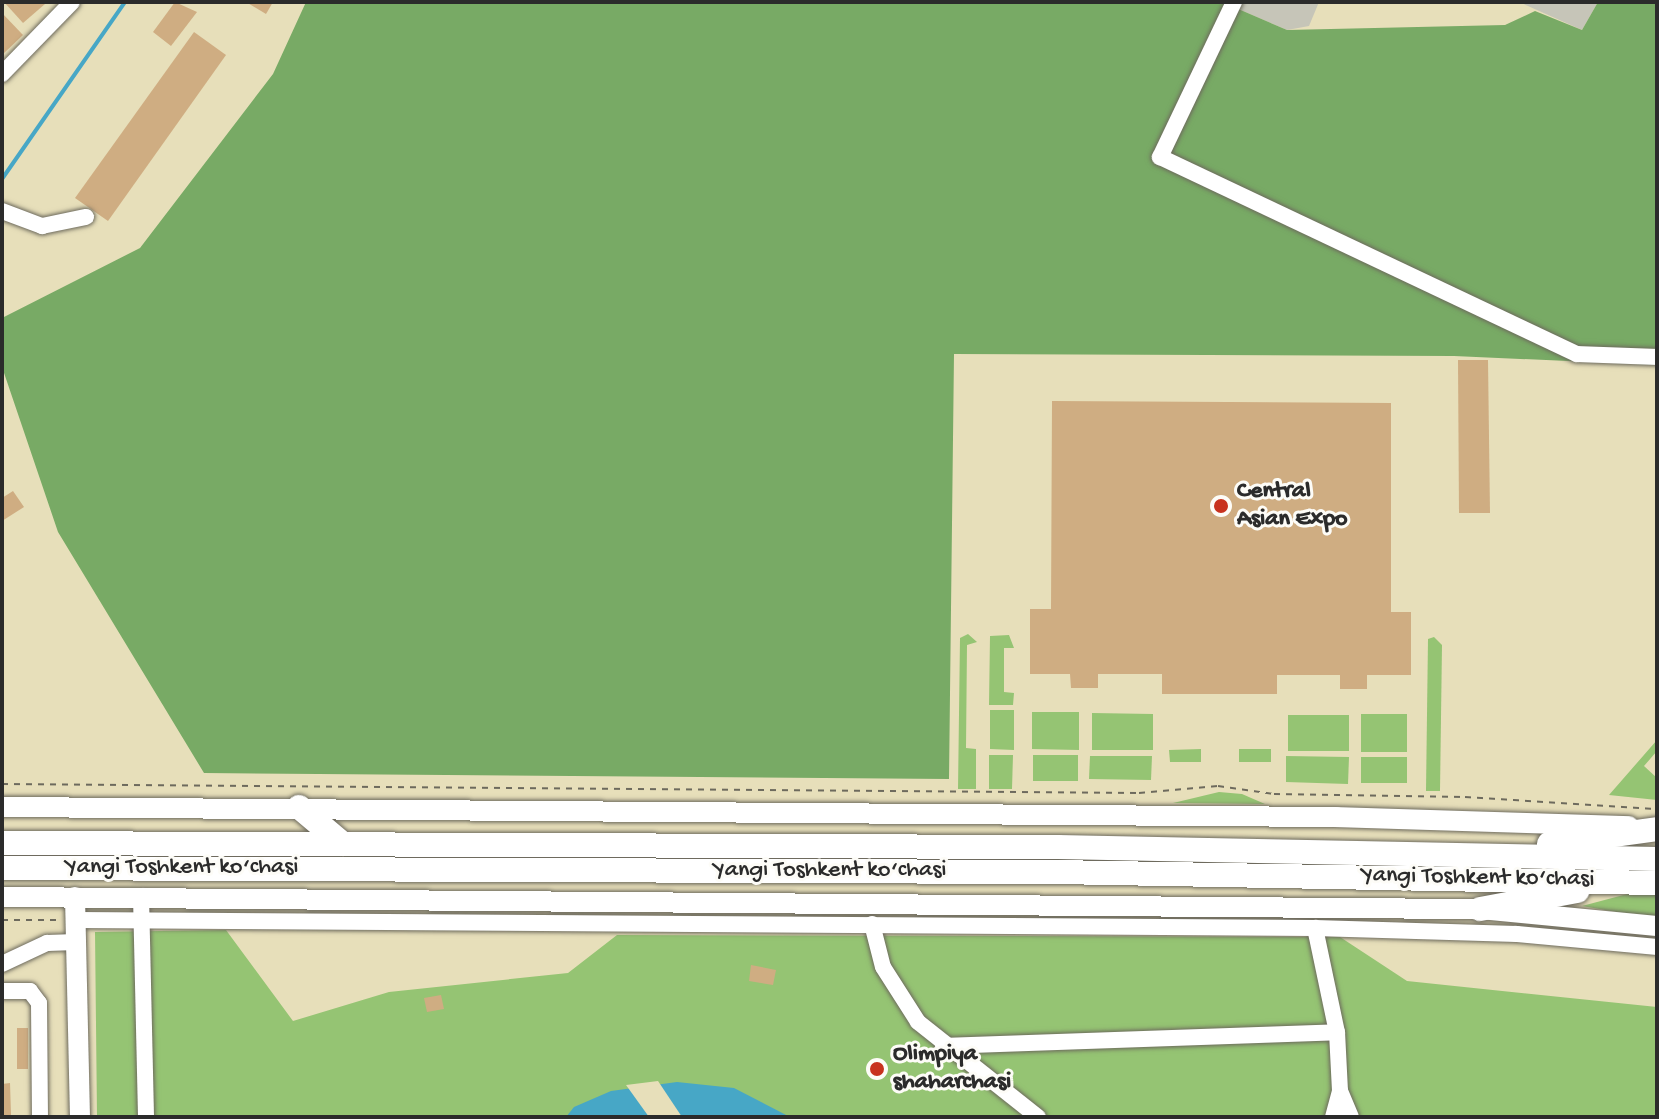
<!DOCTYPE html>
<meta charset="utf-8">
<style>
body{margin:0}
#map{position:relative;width:1659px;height:1119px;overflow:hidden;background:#e7dfba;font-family:"Gochi Hand",sans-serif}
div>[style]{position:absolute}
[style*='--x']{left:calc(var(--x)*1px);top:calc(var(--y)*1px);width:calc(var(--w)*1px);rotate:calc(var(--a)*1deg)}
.industrial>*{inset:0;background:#c6c5b8}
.green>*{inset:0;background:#95c473}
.forest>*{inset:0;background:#78aa65}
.water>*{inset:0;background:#47a7c6}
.pier>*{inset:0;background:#e7dfba}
.stream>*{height:4px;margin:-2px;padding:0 2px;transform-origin:2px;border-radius:2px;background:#47a7c6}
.building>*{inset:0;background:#cfad82}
.path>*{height:2px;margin-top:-1px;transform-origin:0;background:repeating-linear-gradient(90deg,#6d6a5d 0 6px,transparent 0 12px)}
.roads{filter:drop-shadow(0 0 2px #6d6a5d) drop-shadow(0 0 2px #6d6a5d)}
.minor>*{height:16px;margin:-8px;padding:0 8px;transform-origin:8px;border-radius:8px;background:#fff}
.major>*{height:20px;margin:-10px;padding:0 10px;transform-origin:10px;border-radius:10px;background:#fff}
.highway>*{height:24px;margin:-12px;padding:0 12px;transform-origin:12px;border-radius:12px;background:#fff}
.dots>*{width:22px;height:22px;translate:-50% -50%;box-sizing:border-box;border:4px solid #fdfcf7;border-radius:50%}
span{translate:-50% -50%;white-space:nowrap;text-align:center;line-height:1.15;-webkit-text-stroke:6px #fdfcf7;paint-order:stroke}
.poi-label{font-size:24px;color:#2b2b2b;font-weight:700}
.left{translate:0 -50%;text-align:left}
.street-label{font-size:24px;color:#2b2b2b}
.frame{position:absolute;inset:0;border:4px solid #2b2b2b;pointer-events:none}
</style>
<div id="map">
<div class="industrial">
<i style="clip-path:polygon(1222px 2px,1319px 2px,1309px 26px,1287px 30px)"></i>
<i style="clip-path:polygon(1519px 2px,1598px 2px,1582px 30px)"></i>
</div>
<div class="green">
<i style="clip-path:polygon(968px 634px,977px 642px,967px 645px,966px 748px,976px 749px,976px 789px,958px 789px,960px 638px)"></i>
<i style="clip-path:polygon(1009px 635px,1014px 648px,1004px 648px,1004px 692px,1014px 693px,1013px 705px,989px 705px,990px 636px)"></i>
<i style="clip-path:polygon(1434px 637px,1442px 645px,1440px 791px,1426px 791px,1428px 639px)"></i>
<i style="clip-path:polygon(990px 710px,1014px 710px,1014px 750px,990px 749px)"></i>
<i style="clip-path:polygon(1032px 712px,1079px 712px,1079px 750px,1032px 749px)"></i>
<i style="clip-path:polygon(1092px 713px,1153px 714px,1153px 750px,1092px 750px)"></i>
<i style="clip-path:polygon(1361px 714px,1407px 714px,1407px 752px,1361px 752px)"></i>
<i style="clip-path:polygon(1288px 715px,1349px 715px,1349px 751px,1288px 751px)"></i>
<i style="clip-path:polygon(1657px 740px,1657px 751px,1644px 766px,1657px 778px,1657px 800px,1609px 795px)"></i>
<i style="clip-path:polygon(1201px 749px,1201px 762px,1170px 762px,1169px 750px)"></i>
<i style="clip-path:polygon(1239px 749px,1271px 749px,1271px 762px,1239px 762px)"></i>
<i style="clip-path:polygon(989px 755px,1013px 755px,1012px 789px,989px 789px)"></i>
<i style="clip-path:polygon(1033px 755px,1078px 755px,1078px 781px,1033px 781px)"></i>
<i style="clip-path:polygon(1090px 756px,1152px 756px,1151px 780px,1089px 779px)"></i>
<i style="clip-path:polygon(1286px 756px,1349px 757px,1348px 784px,1286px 782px)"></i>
<i style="clip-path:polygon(1361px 757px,1407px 757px,1407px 783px,1361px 783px)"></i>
<i style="clip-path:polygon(1219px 792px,1242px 794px,1265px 804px,1173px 803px)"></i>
<i style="clip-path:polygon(1631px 893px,1657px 894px,1657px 919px,1582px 906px)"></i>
<i style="clip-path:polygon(226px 930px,293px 1021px,389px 992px,568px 973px,617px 935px,1340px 937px,1407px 981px,1657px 1007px,1657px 1117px,97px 1117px,95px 932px)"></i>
</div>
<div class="forest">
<i style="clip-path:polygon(306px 2px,1222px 2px,1287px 30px,1505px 25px,1535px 11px,1582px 30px,1598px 2px,1657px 2px,1657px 365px,1454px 356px,954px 354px,949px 779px,204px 773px,58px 532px,2px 367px,2px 318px,140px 248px,273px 74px)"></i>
</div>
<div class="water">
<i style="clip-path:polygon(677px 1082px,734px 1088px,790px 1117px,566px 1117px,574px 1107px,611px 1091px)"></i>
</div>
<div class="pier">
<i style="clip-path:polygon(658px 1081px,682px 1117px,649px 1117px,626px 1085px)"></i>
</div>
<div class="stream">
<i style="--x:2;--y:179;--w:216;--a:-55.2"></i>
</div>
<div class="building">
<i style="clip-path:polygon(4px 2px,43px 2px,45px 4px,23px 23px)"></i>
<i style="clip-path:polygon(175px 2px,197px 12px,171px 46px,153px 32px)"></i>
<i style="clip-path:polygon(246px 2px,273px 2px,266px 14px)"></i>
<i style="clip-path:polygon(2px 13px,23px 35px,2px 55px)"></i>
<i style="clip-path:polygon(194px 32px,226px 55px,108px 221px,75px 198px)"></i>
<i style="clip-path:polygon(1458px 360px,1488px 360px,1490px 513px,1459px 513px)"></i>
<i style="clip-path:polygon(1052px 401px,1391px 403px,1391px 612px,1411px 612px,1411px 675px,1367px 675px,1367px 689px,1340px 689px,1340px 675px,1277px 675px,1277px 694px,1162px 694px,1162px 674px,1098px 674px,1098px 688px,1071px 688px,1070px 674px,1030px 674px,1030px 609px,1051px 609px)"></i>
<i style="clip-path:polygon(13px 491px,24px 507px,2px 521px,2px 498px)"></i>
<i style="clip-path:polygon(751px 965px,776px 970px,773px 985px,749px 981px)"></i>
<i style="clip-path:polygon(441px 995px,444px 1009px,427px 1012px,424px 998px)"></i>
<i style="clip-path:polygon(17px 1028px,28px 1028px,28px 1069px,17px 1069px)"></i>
<i style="clip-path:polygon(10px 1083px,11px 1115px,2px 1115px,2px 1084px)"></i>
</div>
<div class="path">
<i style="--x:2;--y:784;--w:1137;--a:0.45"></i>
<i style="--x:1139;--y:793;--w:79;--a:-5.1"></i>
<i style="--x:1218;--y:786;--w:57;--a:8.1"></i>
<i style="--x:1274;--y:794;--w:191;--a:0.9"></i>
<i style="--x:1465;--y:797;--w:190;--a:3.6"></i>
<i style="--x:2;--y:920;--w:55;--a:0"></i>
</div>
<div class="roads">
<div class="minor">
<i style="--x:1234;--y:2;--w:172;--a:115.5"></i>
<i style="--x:1160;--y:157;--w:461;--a:25.3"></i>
<i style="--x:1577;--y:354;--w:80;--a:2.1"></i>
<i style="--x:2;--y:74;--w:100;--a:-45.8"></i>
<i style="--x:2;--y:211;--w:43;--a:20.6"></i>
<i style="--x:42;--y:226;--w:45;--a:-11.6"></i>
<i style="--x:141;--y:896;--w:221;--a:88.7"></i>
<i style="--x:76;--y:920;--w:1239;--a:0.37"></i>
<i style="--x:1315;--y:928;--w:202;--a:1.7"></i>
<i style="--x:1517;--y:934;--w:141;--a:5.3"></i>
<i style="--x:872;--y:924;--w:44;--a:75.7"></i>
<i style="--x:883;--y:967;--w:65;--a:57.5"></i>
<i style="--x:918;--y:1022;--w:153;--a:38.4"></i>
<i style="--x:1315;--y:928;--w:106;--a:78.1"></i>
<i style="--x:2;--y:964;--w:50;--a:-25"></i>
<i style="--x:47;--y:943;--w:29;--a:-2"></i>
<i style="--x:2;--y:991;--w:28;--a:0"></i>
<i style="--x:30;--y:991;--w:15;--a:53"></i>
<i style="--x:39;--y:1003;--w:114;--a:89.5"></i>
<i style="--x:943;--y:1046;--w:394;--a:-2"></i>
<i style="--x:1337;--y:1032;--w:59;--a:87.1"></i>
<i style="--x:1340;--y:1091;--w:27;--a:105"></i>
<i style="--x:1340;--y:1091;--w:28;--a:67"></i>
</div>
<div class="major">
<i style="--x:2;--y:807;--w:1334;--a:0.43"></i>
<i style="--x:1336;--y:817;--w:293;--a:1.8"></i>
<i style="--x:2;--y:897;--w:1478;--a:0.47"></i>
<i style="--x:1480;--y:909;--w:178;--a:5.5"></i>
<i style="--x:75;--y:897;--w:220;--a:88.7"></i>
</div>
<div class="highway">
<i style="--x:299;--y:807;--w:57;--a:40.1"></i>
<i style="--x:2;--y:843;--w:1056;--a:0.22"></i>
<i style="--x:1058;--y:847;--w:599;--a:1.15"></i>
<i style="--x:1549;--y:844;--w:109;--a:-7.9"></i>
<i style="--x:2;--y:868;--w:1054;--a:0.22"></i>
<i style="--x:1056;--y:872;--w:601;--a:1.05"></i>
<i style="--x:1480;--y:909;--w:99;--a:-10.5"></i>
</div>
</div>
<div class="dots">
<i style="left:1221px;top:506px;background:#c8321e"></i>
<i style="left:877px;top:1069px;background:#c8321e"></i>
</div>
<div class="poi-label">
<span class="left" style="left:1237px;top:506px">Central<br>Asian Expo</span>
<span class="left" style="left:893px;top:1069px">Olimpiya<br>shaharchasi</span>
</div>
<div class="street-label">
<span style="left:182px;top:868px">Yangi Toshkent ko‘chasi</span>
<span style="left:830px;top:871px">Yangi Toshkent ko‘chasi</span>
<span style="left:1478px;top:878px;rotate:1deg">Yangi Toshkent ko‘chasi</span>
</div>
<div class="frame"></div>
</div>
